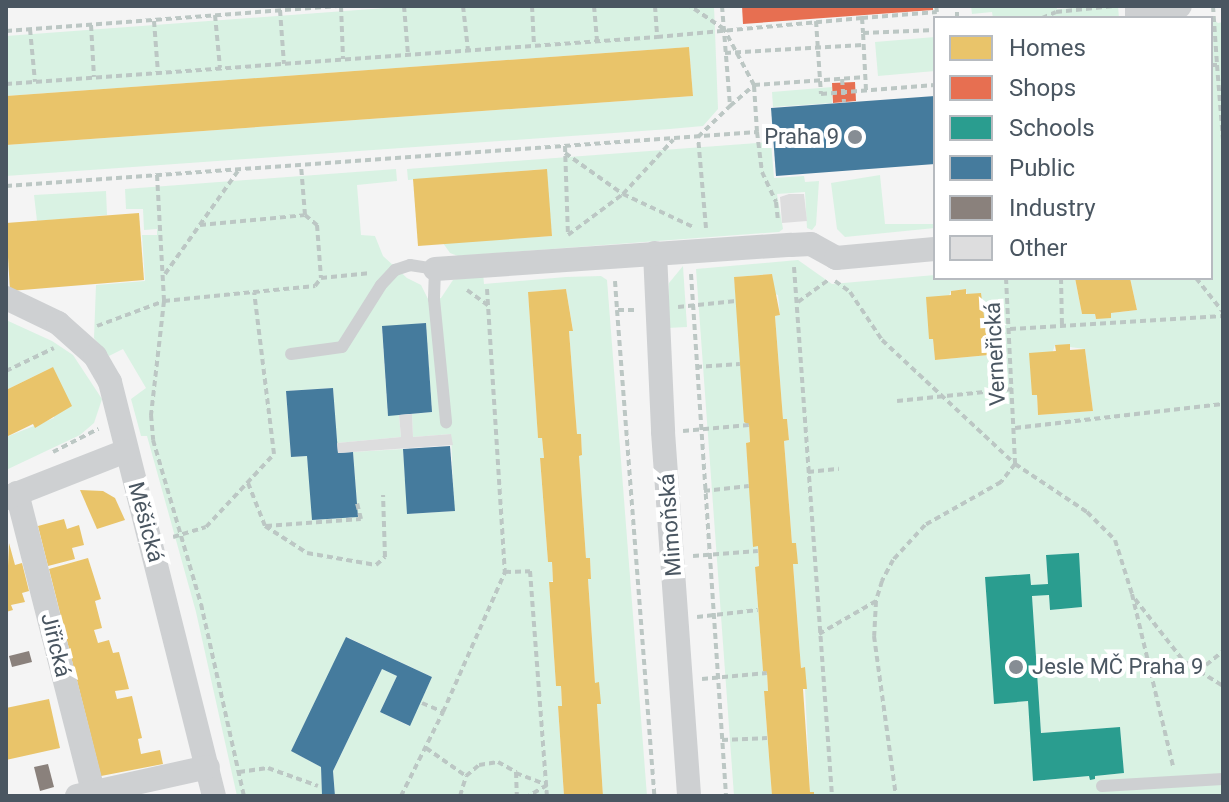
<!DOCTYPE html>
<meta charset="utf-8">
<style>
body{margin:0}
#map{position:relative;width:1229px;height:802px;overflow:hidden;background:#f4f4f4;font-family:Roboto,sans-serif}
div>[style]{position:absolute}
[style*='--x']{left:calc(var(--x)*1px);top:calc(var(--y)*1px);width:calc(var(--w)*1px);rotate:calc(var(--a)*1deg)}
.green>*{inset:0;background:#d9f2e3}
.homes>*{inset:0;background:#e9c46a}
.shops>*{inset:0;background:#e76f51}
.schools>*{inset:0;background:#2a9d8f}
.public>*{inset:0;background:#457b9d}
.industry>*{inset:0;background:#8a817c}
.building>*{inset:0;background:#ddddde}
.path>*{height:4px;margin-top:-2px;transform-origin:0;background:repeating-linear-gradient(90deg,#bcc7c4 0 6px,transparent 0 10px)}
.service>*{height:12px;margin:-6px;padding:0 6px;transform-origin:6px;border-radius:6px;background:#ced0d2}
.minor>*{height:24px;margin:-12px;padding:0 12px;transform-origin:12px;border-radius:12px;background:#ced0d2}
.dots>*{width:22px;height:22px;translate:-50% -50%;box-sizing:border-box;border:4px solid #fff;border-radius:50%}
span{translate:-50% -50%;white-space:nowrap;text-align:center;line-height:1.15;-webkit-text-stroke:8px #fff;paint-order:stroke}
.poi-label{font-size:22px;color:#4a5661}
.right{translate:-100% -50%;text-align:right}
.left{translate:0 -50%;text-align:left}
.street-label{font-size:22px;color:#4a5661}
.frame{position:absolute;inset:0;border:8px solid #4a5661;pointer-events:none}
.legend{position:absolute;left:933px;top:16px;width:280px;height:264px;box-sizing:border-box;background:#fff;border:2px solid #b7bbc0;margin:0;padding:10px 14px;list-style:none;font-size:24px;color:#4a5661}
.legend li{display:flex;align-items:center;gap:16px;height:40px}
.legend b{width:40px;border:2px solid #b7bbc0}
</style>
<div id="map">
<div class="green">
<i style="clip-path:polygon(412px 6px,714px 6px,718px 109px,703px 126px,670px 129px,6px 176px,6px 145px,693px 96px,689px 47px,6px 96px,6px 36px)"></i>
<i style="clip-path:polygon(971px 6px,1056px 6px,1057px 9px,1118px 6px,1119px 18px,993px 18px,992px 12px,972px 14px)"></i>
<i style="clip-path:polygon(evenodd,1209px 16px,1218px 23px,1223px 22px,1223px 796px,814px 796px,810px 792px,804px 667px,801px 668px,793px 564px,797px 564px,796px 543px,792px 543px,784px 441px,789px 440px,787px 419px,783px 419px,775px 316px,780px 315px,778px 295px,774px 294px,772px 274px,734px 277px,749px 425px,750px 442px,746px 443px,754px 546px,758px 546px,759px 566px,755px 567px,763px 670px,767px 673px,768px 691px,764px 692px,772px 795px,776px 796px,734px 796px,696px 269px,798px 260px,832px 284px,935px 275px,1075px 278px,1082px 314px,1095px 314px,1096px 319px,1111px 313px,1137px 310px,1130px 278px,1211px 278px,1211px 18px,1176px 18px,1209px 16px,965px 289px,984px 334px,988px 335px,989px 355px,935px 360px,933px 339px,929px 339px,951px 291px,965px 289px,1209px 16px,1055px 345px,1085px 349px,1093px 411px,1038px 415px,1037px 395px,1055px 345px,1209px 16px,1078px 553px,1082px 607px,1050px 610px,1049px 595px,1032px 596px,1041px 733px,1120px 727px,1124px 773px,1095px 776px,1095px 779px,1089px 776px,1034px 781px,1028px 701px,994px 703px,985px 577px,1030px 574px,1031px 585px,1048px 584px,1046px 555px,1078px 553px)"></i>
<i style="clip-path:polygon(935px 37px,935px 71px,878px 76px,875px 42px)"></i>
<i style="clip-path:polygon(832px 87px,832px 103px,773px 107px,772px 92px)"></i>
<i style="clip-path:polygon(771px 142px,774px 178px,804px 176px,805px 182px,819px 181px,816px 225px,812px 230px,807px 228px,805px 192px,777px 194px,783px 229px,779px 232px,458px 256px,450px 253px,443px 243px,552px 236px,545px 169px,408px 180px,407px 169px)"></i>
<i style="clip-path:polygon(evenodd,396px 169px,397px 181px,357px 185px,361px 235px,375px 236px,383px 256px,407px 278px,421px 285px,428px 299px,441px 298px,453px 280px,483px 273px,484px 284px,566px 277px,601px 276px,607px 280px,647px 796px,603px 796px,597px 704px,600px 704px,598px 683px,595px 683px,588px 579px,591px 578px,590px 558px,586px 558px,579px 456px,582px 455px,581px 435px,577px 434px,569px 331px,573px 330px,566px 289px,528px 292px,538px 437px,542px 438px,544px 458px,540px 459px,548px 561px,552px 562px,553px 581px,549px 582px,556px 686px,561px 686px,562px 706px,558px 707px,564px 796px,335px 796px,333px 771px,382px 669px,397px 676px,380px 712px,409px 726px,432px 677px,347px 637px,291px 751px,321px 767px,322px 796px,237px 796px,196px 612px,147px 436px,141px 436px,131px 399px,146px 388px,123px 349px,109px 356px,94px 338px,96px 285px,145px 281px,142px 235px,157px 235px,157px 229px,144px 230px,143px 209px,126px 209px,125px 189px,396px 169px,426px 323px,432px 412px,412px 414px,413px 437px,451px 434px,454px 511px,408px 514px,403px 449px,353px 452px,358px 517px,313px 520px,307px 456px,291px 457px,286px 391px,333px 388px,337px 443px,401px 437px,399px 415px,388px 415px,382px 327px,426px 323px)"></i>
<i style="clip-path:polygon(880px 175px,885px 224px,935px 224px,935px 228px,845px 237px,837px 229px,831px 183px)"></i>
<i style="clip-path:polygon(106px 191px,107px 215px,37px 221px,34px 195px)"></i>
<i style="clip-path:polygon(683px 266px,687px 327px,667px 328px,669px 283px)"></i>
<i style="clip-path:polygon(6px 320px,52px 341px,73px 355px,102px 399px,94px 423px,80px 435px,6px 470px,6px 437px,54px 418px,53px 367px,6px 390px)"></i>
</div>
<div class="homes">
<i style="clip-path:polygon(689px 47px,693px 96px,6px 145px,6px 96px)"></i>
<i style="clip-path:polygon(547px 169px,552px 236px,418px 246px,413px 179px)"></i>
<i style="clip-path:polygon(139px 213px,144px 280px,10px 291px,6px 223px)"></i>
<i style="clip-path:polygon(772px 274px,780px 315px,775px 316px,783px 419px,787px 419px,789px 440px,784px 441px,792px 543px,796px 543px,798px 564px,793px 564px,801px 668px,805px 667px,807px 689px,803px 689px,810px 792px,814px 792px,814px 796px,772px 796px,764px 691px,768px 691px,767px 673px,763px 671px,755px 567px,759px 566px,758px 546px,753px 547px,746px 443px,750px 442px,749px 425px,744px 422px,734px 277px)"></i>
<i style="clip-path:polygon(1075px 278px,1130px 278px,1137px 310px,1111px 313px,1111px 318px,1096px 319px,1095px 314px,1082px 314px)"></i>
<i style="clip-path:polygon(566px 289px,573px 331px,569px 331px,577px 434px,581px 434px,582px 455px,579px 456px,586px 558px,590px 558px,591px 579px,588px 579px,595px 683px,599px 682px,601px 704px,597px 704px,603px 796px,564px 796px,558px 706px,562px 706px,561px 686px,556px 686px,549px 582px,553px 582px,552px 562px,548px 562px,540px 458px,544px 458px,542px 438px,538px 438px,528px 292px)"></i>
<i style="clip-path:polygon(966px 289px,966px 294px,981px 293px,989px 355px,935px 360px,933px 339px,929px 339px,926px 297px,951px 295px,951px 291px)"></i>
<i style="clip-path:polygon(1070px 344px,1070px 350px,1085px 349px,1093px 411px,1038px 415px,1037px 395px,1032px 395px,1029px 353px,1056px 351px,1055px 345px)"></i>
<i style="clip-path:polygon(53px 367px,72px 406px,35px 428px,33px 424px,6px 437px,6px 390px)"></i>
<i style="clip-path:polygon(80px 490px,103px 491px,115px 498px,125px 520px,97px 529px)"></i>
<i style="clip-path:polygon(64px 519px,67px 529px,79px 525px,84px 545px,72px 548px,75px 559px,48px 566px,38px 526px)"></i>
<i style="clip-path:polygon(9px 543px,15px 565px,22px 563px,29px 591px,22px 593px,25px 602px,11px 605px,13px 610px,6px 612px)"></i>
<i style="clip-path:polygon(88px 558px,101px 599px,95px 601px,102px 628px,94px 630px,98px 643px,109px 640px,113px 653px,119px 652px,129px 689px,115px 691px,117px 699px,132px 696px,142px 738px,138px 739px,141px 754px,160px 750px,163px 764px,101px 776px,49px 569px)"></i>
<i style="clip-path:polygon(49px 699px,60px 748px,6px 760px,6px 708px)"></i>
</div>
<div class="shops">
<i style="clip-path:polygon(742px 6px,933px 6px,933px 10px,743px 24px)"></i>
<i style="clip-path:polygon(855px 82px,856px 101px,833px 103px,832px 83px)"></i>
</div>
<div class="schools">
<i style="clip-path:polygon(1079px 553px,1082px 607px,1050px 610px,1049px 595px,1032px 596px,1041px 733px,1120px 727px,1124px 773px,1095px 776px,1095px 779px,1090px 780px,1089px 776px,1033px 781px,1028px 701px,994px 704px,985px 577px,1030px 574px,1031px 585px,1048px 584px,1046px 555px)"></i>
</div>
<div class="public">
<i style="clip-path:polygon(935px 96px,935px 164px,776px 176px,771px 108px)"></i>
<i style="clip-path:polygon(426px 323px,432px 412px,388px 416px,382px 326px)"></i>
<i style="clip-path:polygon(333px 388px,338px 453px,353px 452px,358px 517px,312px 520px,307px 456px,291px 457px,286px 391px)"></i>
<i style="clip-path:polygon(450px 446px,455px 511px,407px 514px,403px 449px)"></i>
<i style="clip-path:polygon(346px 637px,432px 677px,410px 726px,380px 712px,397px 676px,382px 669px,333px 771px,335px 796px,322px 796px,321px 767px,291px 751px)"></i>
</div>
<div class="industry">
<i style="clip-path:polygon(29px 651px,32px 662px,12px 667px,9px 656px)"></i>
<i style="clip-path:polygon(48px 764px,54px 787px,40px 791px,34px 767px)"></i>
</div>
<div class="building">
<i style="clip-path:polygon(789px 194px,804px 194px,807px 221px,782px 223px,780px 197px)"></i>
<i style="clip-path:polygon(412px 414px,413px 437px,451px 434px,453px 445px,338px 453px,337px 443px,401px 437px,399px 415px)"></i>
</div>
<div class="path">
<i style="--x:404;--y:6;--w:49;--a:85.3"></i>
<i style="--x:463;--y:6;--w:44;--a:83.5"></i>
<i style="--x:532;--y:6;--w:40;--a:87.1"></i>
<i style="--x:594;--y:6;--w:35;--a:85"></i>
<i style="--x:655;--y:6;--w:31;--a:86"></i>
<i style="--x:722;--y:6;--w:100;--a:85.4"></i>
<i style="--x:1213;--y:6;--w:59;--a:86.1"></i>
<i style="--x:280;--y:10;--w:54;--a:85.8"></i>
<i style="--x:215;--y:15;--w:53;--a:84.6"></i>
<i style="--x:862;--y:18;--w:75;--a:-4.6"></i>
<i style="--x:937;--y:12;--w:6;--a:-99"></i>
<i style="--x:957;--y:18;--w:12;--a:-90"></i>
<i style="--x:1042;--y:18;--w:15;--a:-23"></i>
<i style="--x:1056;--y:12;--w:58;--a:-5.9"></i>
<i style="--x:154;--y:21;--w:52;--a:85.6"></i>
<i style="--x:816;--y:21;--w:73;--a:86.1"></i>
<i style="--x:821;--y:94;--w:114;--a:-4.5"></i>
<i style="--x:91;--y:25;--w:52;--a:86.7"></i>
<i style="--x:30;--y:29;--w:53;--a:84.6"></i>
<i style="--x:6;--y:31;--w:336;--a:-4.3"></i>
<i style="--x:341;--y:6;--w:53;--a:87.8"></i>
<i style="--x:725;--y:53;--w:138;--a:-3.3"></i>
<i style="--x:1211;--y:65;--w:6;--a:0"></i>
<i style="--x:1217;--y:65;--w:74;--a:85.4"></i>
<i style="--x:842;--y:79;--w:23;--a:85"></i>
<i style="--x:6;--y:84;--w:653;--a:-4.13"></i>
<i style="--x:657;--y:37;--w:206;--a:-5.3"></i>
<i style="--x:862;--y:18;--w:15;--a:86"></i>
<i style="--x:866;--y:90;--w:57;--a:-93"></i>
<i style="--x:863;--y:33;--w:72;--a:-2.4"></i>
<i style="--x:757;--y:132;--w:40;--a:82.9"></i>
<i style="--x:762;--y:172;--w:33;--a:65"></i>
<i style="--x:776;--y:202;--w:20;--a:84"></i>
<i style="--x:565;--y:146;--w:90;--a:88.1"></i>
<i style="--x:565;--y:153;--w:71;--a:35.3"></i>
<i style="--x:623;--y:194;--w:77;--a:25.2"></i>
<i style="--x:157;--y:175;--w:126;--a:86.8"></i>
<i style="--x:164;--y:301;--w:115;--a:96.5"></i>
<i style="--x:151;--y:415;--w:25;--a:85"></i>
<i style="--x:153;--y:440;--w:171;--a:73.7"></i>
<i style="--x:201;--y:604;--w:197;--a:77.4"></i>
<i style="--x:6;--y:186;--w:753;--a:-4.11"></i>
<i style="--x:757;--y:132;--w:47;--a:-93.7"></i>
<i style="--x:754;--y:85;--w:64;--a:-118.2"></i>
<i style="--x:724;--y:29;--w:41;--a:-145.9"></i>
<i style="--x:305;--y:215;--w:16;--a:40"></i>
<i style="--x:317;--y:225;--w:53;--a:85.7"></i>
<i style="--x:200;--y:225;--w:105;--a:-5.4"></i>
<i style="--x:305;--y:215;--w:50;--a:-94.6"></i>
<i style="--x:706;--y:228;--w:91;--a:-95"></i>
<i style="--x:698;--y:137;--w:45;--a:-44.1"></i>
<i style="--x:730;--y:106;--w:32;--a:-41"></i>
<i style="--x:754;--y:85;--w:112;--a:-4.1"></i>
<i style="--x:568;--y:235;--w:69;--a:-36.7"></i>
<i style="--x:623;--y:194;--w:74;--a:-47.2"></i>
<i style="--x:794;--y:267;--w:530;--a:85.89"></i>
<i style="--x:165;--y:274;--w:126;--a:-54.7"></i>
<i style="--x:691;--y:274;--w:523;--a:86.16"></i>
<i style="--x:1006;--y:278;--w:186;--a:87.2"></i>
<i style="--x:1015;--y:464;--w:87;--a:33.7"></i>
<i style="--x:1087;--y:512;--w:40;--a:45"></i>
<i style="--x:1115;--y:540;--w:57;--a:72.5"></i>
<i style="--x:1132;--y:594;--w:177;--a:76.6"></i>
<i style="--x:1061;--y:278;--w:48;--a:88.8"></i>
<i style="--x:1196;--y:278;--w:43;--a:51.5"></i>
<i style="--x:615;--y:281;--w:29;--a:86"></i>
<i style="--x:835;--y:281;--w:19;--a:36"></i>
<i style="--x:850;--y:292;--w:58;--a:56.3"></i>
<i style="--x:882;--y:340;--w:182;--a:43"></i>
<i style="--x:1015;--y:464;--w:23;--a:128"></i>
<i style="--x:1001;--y:482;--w:87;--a:150.5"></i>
<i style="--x:925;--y:525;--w:47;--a:132.4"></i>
<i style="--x:893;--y:560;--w:24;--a:118"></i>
<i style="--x:882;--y:581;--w:21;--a:107"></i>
<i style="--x:876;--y:601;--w:35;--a:93"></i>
<i style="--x:874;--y:636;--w:162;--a:82.2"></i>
<i style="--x:487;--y:289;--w:284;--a:86.4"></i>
<i style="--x:505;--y:572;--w:25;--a:-2"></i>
<i style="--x:530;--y:571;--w:226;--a:85.7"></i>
<i style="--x:467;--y:290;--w:26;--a:36"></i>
<i style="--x:798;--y:302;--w:37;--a:-36"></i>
<i style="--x:678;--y:307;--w:58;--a:-5.9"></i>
<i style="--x:634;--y:310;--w:17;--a:180"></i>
<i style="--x:617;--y:310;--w:487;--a:85.6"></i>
<i style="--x:97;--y:326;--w:72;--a:-20.5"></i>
<i style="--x:164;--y:301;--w:152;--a:-5.7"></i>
<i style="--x:315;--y:286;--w:10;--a:-53"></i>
<i style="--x:321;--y:278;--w:50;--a:-5.7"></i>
<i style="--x:1010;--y:329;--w:213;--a:-3.5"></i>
<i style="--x:696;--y:367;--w:44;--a:-3.9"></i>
<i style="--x:6;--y:371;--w:53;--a:-25.6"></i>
<i style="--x:897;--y:401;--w:117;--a:-5.9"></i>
<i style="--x:1015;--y:428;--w:209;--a:-6.6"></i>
<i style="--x:683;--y:431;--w:66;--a:-5.2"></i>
<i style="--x:53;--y:452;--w:51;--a:-27.1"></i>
<i style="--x:808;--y:472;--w:31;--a:-6"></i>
<i style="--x:248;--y:483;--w:46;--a:68.4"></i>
<i style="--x:265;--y:526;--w:50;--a:32.7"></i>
<i style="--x:307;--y:553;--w:70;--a:9.9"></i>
<i style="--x:376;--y:565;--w:12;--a:-42"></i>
<i style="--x:385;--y:557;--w:62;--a:-91.8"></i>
<i style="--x:704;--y:491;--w:45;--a:-6.3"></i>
<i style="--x:266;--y:526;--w:95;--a:-4.2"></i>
<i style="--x:361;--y:519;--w:16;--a:-104"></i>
<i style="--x:173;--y:537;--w:34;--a:-17"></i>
<i style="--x:206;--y:527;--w:100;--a:-47"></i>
<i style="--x:274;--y:454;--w:163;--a:-97"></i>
<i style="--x:693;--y:556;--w:65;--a:-4.4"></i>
<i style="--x:1135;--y:599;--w:81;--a:52"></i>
<i style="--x:1185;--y:663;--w:21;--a:5"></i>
<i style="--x:1206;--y:665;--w:22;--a:-39"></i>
<i style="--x:697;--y:617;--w:61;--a:-6.5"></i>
<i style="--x:819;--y:634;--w:66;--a:-30.1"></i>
<i style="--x:1191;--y:666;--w:38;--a:32"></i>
<i style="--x:702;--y:679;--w:65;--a:-5.3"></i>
<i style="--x:422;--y:703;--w:23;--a:23"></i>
<i style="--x:722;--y:740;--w:45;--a:-2.5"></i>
<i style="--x:426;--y:748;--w:49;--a:35"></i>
<i style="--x:239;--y:772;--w:29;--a:-8"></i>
<i style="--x:268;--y:768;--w:53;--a:19.8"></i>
<i style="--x:516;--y:773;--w:33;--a:21"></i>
<i style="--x:547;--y:785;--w:21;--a:149"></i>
<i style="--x:401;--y:796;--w:94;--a:-63.4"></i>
<i style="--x:443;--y:712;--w:153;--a:-66.1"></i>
<i style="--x:460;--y:796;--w:21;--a:-73"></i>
<i style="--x:466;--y:776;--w:17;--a:-40"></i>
<i style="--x:479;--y:765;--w:19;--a:-9"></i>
<i style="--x:498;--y:762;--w:21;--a:29"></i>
<i style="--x:516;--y:772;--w:24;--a:88"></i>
</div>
<div class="service">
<i style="--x:291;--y:354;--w:51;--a:-7.8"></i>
<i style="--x:342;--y:347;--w:73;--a:-57.8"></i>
<i style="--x:381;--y:285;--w:21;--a:-47"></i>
<i style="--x:395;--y:270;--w:16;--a:-18"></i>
<i style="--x:410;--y:265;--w:25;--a:9"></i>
<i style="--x:435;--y:269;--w:30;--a:92"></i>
<i style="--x:434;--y:299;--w:124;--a:84.4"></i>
<i style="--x:1102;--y:786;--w:121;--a:-3.3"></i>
</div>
<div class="minor">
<i style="--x:1137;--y:18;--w:9;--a:-90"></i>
<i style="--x:1137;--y:9;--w:43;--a:-4"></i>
<i style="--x:655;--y:253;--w:179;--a:87.4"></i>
<i style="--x:663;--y:432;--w:365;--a:85.9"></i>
<i style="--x:435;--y:269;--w:357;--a:-3.9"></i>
<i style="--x:791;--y:245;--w:20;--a:-3"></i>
<i style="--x:811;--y:244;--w:29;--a:29"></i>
<i style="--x:836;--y:258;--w:99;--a:-5.2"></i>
<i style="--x:6;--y:298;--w:58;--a:25.7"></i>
<i style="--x:58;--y:323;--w:50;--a:41.7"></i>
<i style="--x:95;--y:356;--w:30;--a:60"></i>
<i style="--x:110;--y:382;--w:427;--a:75.9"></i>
<i style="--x:17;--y:493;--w:313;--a:75.7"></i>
<i style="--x:6;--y:498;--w:129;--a:-21.4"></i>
<i style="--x:77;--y:796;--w:134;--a:-12.5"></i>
</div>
<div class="dots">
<i style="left:855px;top:137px;background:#868d94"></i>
<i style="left:1016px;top:667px;background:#868d94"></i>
</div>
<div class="poi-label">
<span class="right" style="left:839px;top:137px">Praha 9</span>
<span class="left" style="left:1032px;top:667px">Jesle MČ Praha 9</span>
</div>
<div class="street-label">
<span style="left:995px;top:354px;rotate:-93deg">Verneřická</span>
<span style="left:146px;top:522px;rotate:75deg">Měšická</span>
<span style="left:670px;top:525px;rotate:-94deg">Mimoňská</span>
<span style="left:56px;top:645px;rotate:76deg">Jiřická</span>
</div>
<div class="frame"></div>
<ul class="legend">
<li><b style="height:22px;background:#e9c46a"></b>Homes</li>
<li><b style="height:22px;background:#e76f51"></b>Shops</li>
<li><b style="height:22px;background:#2a9d8f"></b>Schools</li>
<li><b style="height:22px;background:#457b9d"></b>Public</li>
<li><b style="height:22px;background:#8a817c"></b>Industry</li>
<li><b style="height:22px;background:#ddddde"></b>Other</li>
</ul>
</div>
